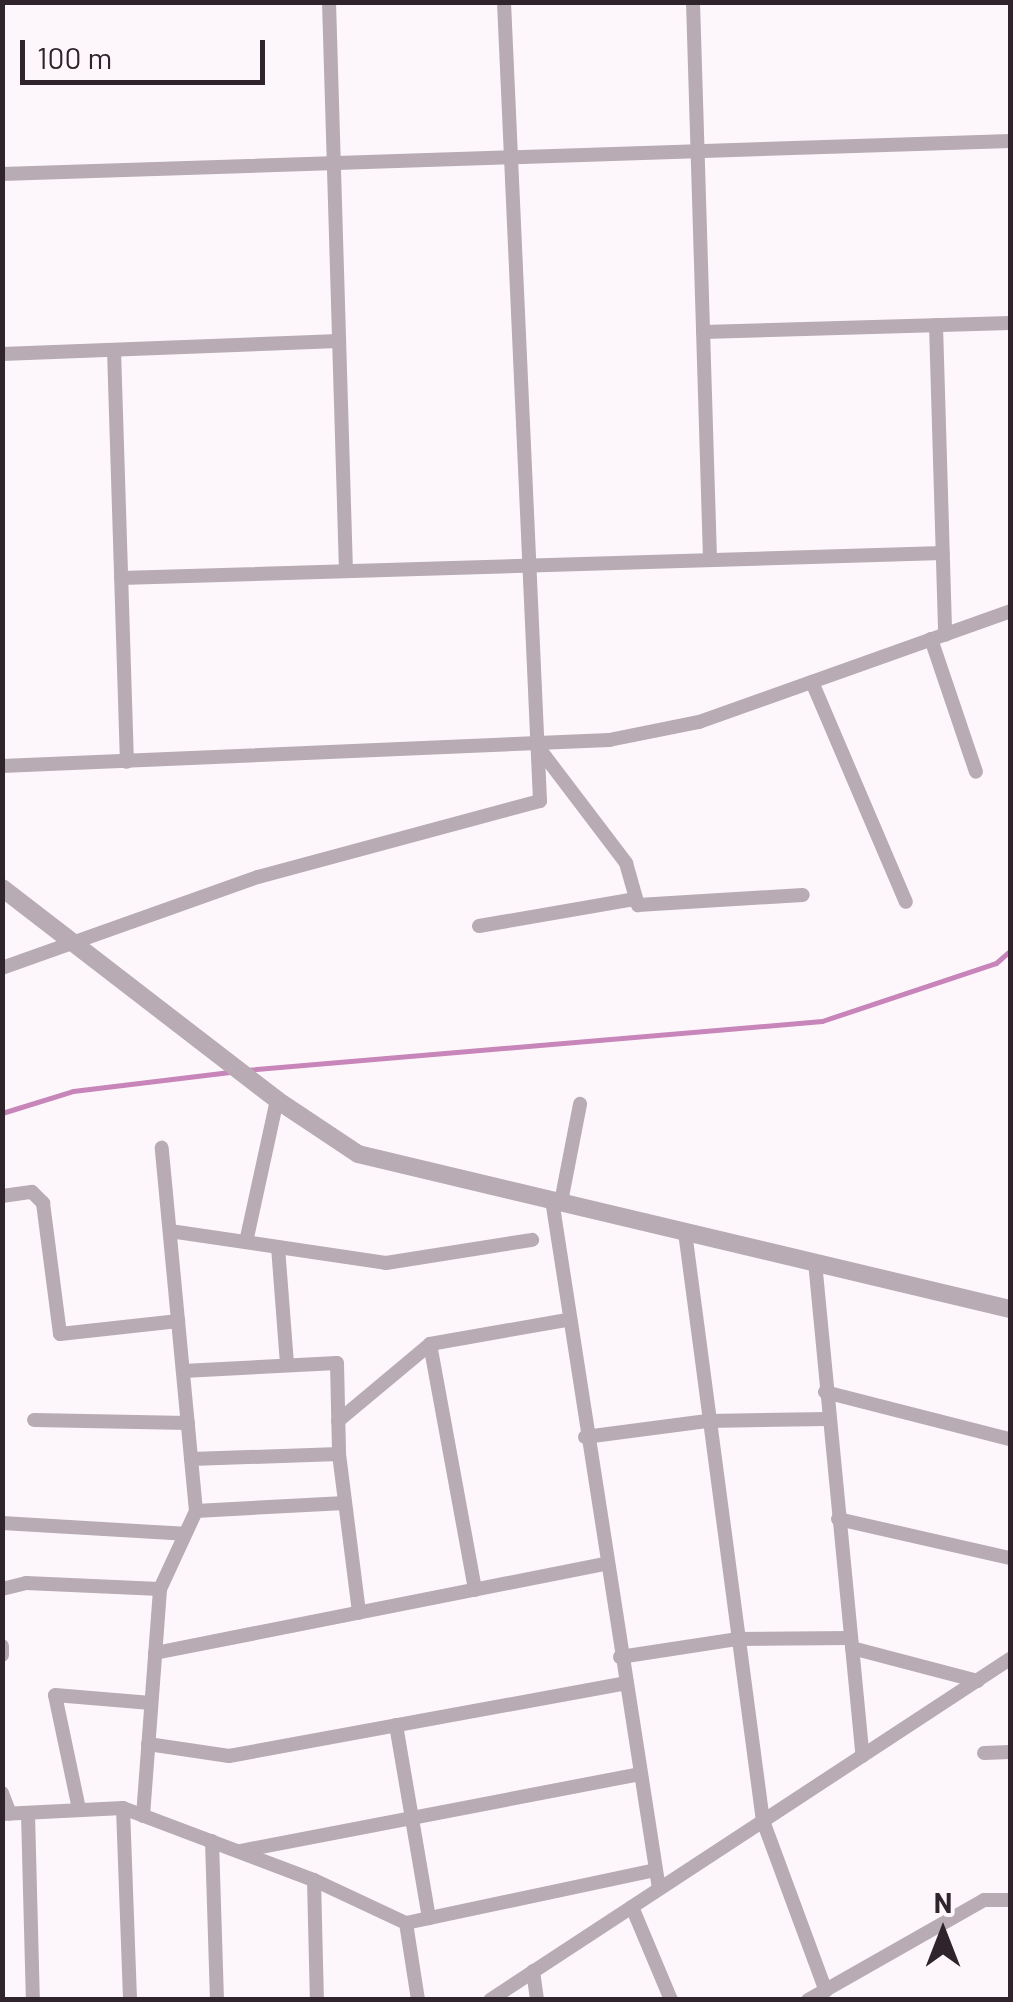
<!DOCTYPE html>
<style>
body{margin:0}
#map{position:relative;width:1013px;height:2002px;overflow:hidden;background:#fdf7fc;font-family:Barlow,sans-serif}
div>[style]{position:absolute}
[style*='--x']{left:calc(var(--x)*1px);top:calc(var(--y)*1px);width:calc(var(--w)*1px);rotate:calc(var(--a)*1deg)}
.stream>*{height:5px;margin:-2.5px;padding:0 2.5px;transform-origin:2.5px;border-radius:2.5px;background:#c885b9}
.minor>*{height:14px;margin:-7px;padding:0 7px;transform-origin:7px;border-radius:7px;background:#b8abb4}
.tertiary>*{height:18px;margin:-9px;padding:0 9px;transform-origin:9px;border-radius:9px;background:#b8abb4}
span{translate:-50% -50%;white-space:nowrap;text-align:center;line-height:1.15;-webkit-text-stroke:10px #fdf7fc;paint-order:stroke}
.frame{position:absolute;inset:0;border:5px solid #2f242c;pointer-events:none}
.north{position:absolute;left:893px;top:1882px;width:100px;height:100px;-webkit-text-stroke:8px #fdf7fc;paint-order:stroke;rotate:0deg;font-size:28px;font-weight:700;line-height:40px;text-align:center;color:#2f242c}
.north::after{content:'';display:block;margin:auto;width:35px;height:45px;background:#2f242c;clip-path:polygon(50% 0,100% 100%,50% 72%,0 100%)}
.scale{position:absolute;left:20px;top:40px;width:245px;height:45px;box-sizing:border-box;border:5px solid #2f242c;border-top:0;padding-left:12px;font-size:30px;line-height:35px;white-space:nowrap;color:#2f242c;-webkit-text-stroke:8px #fdf7fc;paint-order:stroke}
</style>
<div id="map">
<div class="stream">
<i style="--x:246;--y:1070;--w:578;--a:-4.86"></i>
<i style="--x:822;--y:1021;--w:183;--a:-18.4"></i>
<i style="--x:996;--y:963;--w:18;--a:-41"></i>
<i style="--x:2;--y:1113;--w:74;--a:-17.2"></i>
<i style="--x:73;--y:1091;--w:158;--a:-6.9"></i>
</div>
<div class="minor">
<i style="--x:329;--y:2;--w:569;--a:88.29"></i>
<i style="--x:693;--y:2;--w:558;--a:88.25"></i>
<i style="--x:2;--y:174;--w:1009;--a:-1.88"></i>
<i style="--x:936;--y:325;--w:310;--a:88.3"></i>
<i style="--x:703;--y:332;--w:307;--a:-1.7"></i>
<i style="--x:114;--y:350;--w:412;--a:88.2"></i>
<i style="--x:2;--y:354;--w:337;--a:-2.2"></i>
<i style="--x:121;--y:578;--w:822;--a:-1.74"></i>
<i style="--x:931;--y:639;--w:140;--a:71.3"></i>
<i style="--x:812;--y:682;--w:239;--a:66.9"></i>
<i style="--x:538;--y:747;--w:146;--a:52.8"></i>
<i style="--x:626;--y:863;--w:44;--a:74.1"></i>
<i style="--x:638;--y:905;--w:165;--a:-3.5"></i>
<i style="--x:2;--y:766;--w:608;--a:-2.45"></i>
<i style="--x:609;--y:740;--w:92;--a:-11.3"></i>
<i style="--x:699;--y:722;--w:330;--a:-19.6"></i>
<i style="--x:479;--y:926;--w:159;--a:-9.8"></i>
<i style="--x:2;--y:968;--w:272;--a:-19.6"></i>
<i style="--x:258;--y:877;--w:292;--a:-15.1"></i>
<i style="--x:540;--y:801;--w:800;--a:-92.58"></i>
<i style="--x:2;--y:1196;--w:30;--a:-8"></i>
<i style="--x:32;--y:1192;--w:16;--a:45"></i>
<i style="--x:43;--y:1203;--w:132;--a:82.6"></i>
<i style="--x:60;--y:1334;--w:119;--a:-6.3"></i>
<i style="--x:552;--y:1200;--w:697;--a:81.17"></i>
<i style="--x:561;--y:1202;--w:100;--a:-79"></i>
<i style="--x:170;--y:1231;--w:218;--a:8.4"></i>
<i style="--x:386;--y:1263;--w:148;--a:-9"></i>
<i style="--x:685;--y:1232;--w:594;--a:82.46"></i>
<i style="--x:763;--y:1821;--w:181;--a:69.7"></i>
<i style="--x:246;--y:1242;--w:145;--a:-77.7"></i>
<i style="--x:278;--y:1247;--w:118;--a:85.6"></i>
<i style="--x:815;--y:1262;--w:496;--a:84.5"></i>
<i style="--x:430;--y:1344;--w:250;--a:79.6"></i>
<i style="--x:183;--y:1371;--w:154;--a:-3"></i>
<i style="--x:337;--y:1363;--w:91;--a:88.7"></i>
<i style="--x:339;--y:1454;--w:160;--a:82.8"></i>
<i style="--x:825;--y:1392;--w:191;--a:14.3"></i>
<i style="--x:34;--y:1420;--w:154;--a:1.1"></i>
<i style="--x:338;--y:1421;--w:120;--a:-39.9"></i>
<i style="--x:430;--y:1344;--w:138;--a:-10"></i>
<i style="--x:585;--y:1437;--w:123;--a:-7.5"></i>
<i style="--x:707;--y:1421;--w:120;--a:-1"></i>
<i style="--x:191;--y:1459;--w:148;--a:-1.9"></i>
<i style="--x:196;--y:1511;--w:149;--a:-3.1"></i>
<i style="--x:838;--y:1519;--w:176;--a:12.8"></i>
<i style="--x:2;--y:1523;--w:183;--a:3.4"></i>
<i style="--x:2;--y:1589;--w:25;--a:-14"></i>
<i style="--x:26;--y:1583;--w:134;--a:2.6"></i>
<i style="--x:2;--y:1646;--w:9;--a:90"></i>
<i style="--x:852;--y:1648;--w:130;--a:14.7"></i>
<i style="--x:155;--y:1653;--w:460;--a:-11.2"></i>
<i style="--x:620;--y:1657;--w:118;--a:-8.7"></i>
<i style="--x:737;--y:1639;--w:114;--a:-0.5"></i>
<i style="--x:396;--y:1725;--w:196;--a:80.3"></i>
<i style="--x:148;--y:1744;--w:82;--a:8.4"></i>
<i style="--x:229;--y:1756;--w:403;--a:-10.4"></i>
<i style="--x:984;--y:1753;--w:26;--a:-2"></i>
<i style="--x:2;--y:1793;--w:22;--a:69"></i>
<i style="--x:123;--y:1808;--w:192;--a:87.9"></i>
<i style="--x:79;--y:1809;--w:116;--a:-101.9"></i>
<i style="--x:55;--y:1695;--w:96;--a:4.8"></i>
<i style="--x:2;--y:1814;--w:121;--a:-2.8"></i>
<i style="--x:123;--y:1808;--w:204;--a:20.7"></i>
<i style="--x:314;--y:1880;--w:102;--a:25.1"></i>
<i style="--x:406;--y:1923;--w:255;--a:-12"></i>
<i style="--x:28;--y:1814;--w:186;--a:88.5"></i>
<i style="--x:143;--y:1816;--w:228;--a:-85.7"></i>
<i style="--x:160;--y:1589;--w:86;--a:-65.2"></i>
<i style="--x:196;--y:1511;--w:365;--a:-95.4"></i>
<i style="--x:212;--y:1841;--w:159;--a:88.2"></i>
<i style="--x:240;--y:1851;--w:407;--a:-10.9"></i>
<i style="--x:314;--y:1880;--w:120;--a:88.6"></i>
<i style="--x:632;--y:1907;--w:101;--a:67.2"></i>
<i style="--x:406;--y:1923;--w:78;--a:81.1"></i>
<i style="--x:533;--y:1971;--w:29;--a:82"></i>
<i style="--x:490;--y:2000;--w:622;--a:-33.26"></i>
<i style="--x:808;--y:2000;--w:202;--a:-29.6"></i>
<i style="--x:984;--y:1900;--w:26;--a:0"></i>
</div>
<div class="tertiary">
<i style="--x:2;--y:888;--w:347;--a:37.6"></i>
<i style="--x:277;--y:1100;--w:97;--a:33.7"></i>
<i style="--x:358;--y:1154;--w:670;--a:13.37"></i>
</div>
<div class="frame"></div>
<div class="north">N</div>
<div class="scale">100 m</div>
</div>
